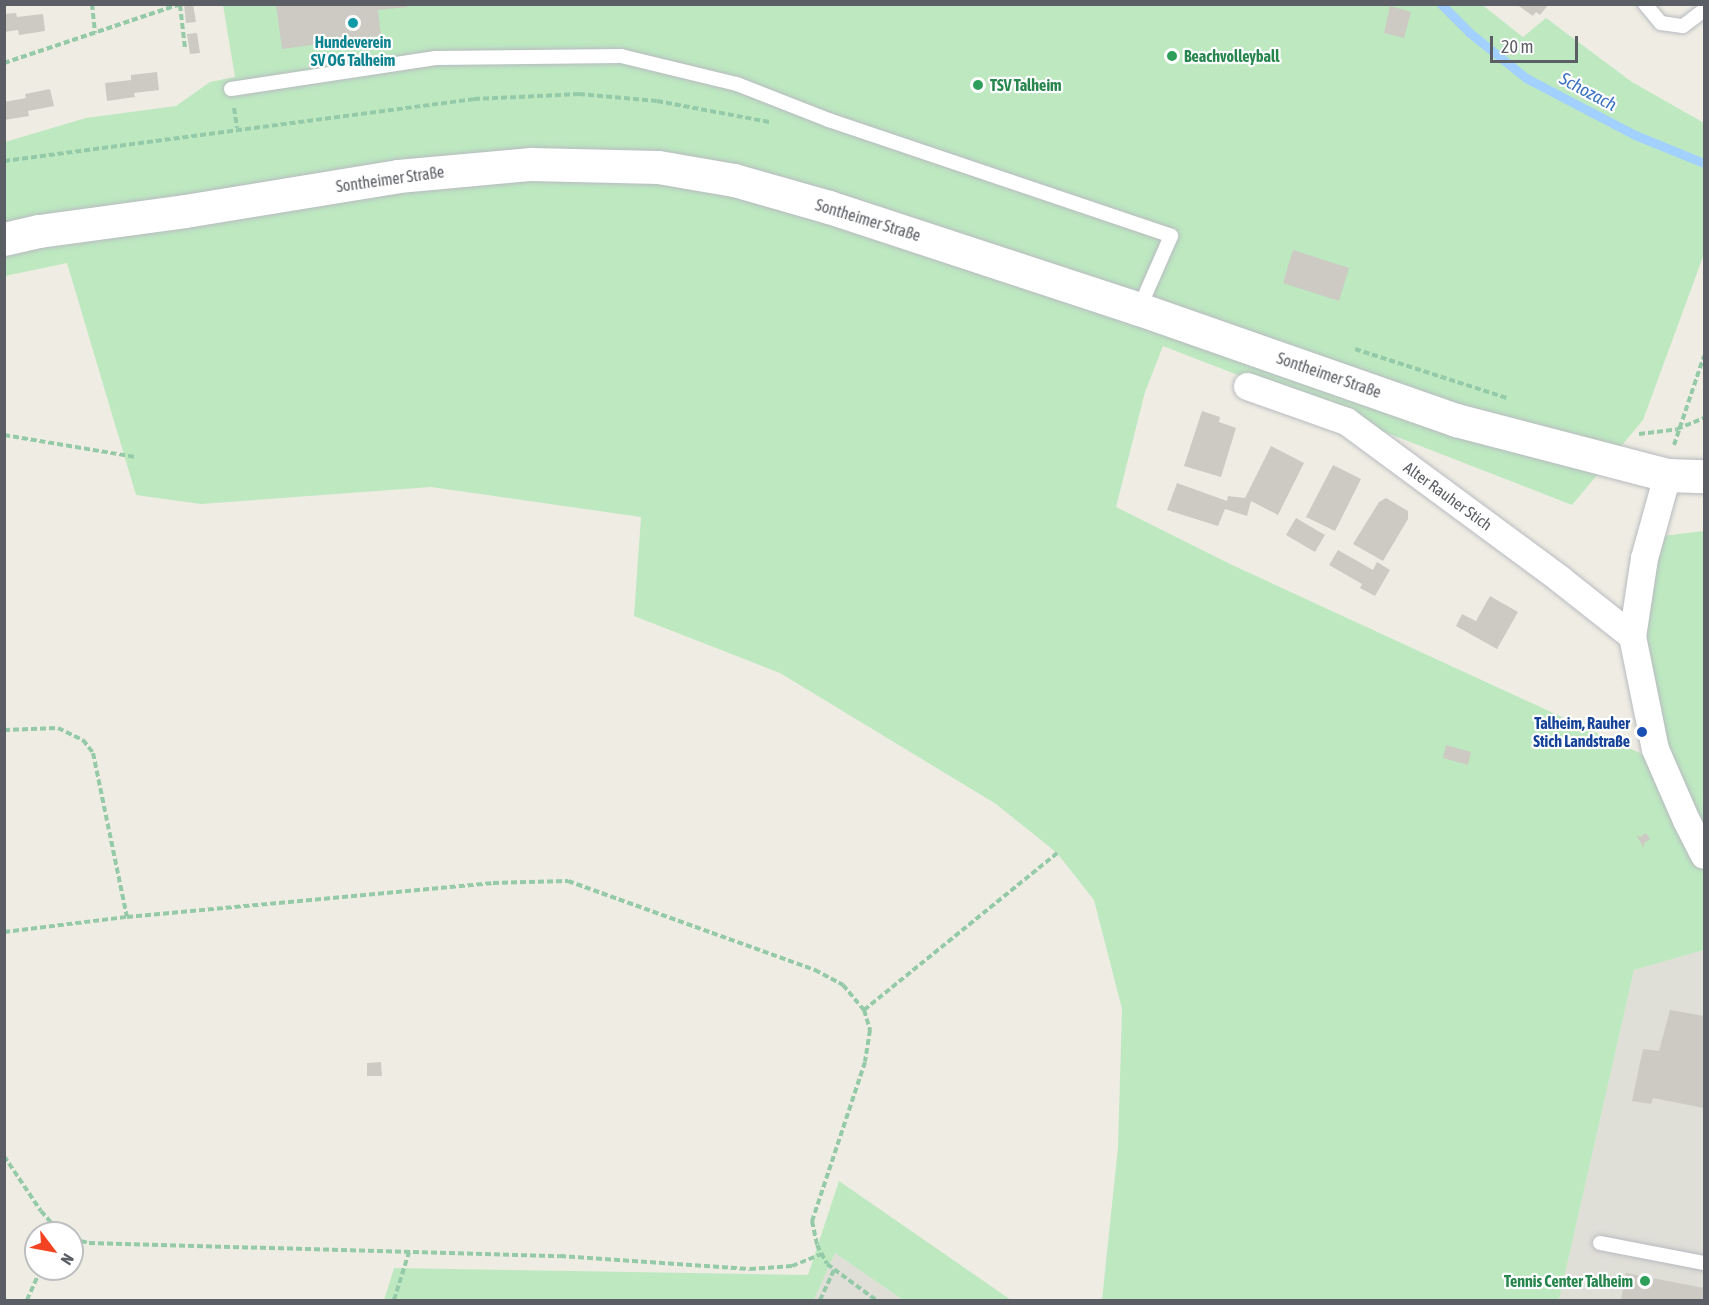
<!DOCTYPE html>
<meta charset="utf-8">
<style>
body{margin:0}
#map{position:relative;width:1709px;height:1305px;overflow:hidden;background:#efede3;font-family:"Asap Condensed",sans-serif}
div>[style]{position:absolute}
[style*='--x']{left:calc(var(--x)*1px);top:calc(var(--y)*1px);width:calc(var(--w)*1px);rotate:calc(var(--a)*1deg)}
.industrial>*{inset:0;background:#dfded7}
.green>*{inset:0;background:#bde8c0}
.stream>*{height:9px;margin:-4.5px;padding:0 4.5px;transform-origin:4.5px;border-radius:4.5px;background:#a2d0ff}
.building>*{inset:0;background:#cccac2}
.path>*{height:4px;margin-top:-2px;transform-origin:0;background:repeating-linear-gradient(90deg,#95caa8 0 6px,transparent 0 9px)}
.roads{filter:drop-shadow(0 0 2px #b8bac0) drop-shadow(0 0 2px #b8bac0)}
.lane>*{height:14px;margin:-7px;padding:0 7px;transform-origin:7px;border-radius:7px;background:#fff}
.street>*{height:27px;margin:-13.5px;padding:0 13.5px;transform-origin:13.5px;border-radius:13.5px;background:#fff}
.secondary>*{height:33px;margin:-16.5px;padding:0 16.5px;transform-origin:16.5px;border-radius:16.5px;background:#fff}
.dots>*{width:16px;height:16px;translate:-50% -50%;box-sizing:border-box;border:3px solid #fff;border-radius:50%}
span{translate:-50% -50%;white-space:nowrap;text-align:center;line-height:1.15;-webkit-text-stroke:4.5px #fff;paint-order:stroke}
.culture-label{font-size:16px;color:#0d838f;font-weight:700}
.leisure-label{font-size:16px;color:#27864d;font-weight:700}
.left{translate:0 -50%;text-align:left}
.right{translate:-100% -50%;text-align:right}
.street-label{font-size:16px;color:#5b5e64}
.transit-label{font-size:16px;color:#164399;font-weight:700}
.water-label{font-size:18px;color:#3b72c2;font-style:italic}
.frame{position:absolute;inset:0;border:6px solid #5b5e64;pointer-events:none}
.north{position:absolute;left:24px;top:1221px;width:60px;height:60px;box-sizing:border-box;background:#fff;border:2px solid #bdbfc1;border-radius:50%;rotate:122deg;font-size:16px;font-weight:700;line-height:24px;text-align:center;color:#5b5e64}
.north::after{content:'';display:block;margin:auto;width:21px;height:27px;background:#f44323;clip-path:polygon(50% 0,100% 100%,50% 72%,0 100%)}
.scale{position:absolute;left:1490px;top:36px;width:88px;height:27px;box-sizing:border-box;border:3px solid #5b5e64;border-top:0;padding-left:8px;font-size:18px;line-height:21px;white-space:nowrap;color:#5b5e64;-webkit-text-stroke:4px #fff;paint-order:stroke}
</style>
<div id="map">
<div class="industrial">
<i style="clip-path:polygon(1704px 950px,1704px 1300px,1559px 1300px,1634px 970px)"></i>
<i style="clip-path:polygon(835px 1253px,903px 1300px,814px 1300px)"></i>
</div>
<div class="green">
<i style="clip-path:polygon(1481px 4px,1523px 37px,1546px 18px,1632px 82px,1704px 123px,1704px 254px,1643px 420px,1572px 505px,1163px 346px,1145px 392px,1116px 507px,1230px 564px,1655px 760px,1704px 864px,1704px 950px,1634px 970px,1559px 1300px,1102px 1300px,1118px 1147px,1122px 1009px,1094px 900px,1057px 853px,996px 804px,780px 673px,634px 616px,641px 517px,431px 487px,201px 504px,136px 495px,67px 263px,5px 276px,5px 142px,86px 118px,176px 106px,210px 82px,235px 77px,223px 5px)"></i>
<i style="clip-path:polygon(1704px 531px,1704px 847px,1661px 754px,1638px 632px,1654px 537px)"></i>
<i style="clip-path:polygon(839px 1181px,1011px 1300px,903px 1300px,835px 1253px,814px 1300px,384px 1300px,394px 1268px,808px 1275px)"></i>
</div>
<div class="stream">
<i style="--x:1441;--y:4;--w:41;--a:45"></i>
<i style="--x:1470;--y:33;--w:72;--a:38.8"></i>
<i style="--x:1526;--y:78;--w:123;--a:27.6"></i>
<i style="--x:1635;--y:135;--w:74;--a:22.1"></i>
</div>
<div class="building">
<i style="clip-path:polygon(184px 4px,193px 4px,196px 22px,186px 23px)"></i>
<i style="clip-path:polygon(276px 4px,407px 4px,407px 7px,378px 10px,381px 36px,282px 49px)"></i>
<i style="clip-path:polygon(1516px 4px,1549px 4px,1540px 15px,1536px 12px,1533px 16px)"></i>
<i style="clip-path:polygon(1390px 6px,1411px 12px,1404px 38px,1384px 33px)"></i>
<i style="clip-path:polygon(16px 13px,17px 17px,43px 14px,45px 31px,19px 35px,18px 30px,4px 32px,4px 14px)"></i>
<i style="clip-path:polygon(197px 33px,200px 53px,190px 54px,187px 34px)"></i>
<i style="clip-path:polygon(157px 72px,159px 90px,134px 93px,135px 97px,107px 101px,105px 83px,131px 80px,131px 75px)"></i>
<i style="clip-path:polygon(50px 89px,54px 106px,28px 111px,29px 116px,4px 120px,4px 102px,26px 98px,25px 94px)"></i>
<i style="clip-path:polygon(1293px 250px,1349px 268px,1339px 301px,1283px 283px)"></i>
<i style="clip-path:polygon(1202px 411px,1220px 417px,1219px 422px,1236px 428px,1221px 477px,1184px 466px)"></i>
<i style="clip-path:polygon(1271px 446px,1304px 463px,1278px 515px,1251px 501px,1247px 516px,1225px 509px,1218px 526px,1167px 510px,1177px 483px,1227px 501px,1228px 496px,1245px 498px)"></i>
<i style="clip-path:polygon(1333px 465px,1361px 479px,1335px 531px,1306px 517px)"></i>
<i style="clip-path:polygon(1386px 498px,1408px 511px,1408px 519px,1383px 561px,1353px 544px,1379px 502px)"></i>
<i style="clip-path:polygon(1296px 518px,1325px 535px,1315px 552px,1286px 535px)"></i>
<i style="clip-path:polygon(1338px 550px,1373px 570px,1377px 562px,1390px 570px,1375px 596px,1360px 588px,1362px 584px,1329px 565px)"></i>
<i style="clip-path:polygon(1490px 596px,1518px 612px,1497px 649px,1456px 626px,1462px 614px,1476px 621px)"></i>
<i style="clip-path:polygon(1446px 745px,1471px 752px,1468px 765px,1443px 758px)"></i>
<i style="clip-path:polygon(1646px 833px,1650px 839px,1644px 843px,1644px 848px,1636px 835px,1640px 837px)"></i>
<i style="clip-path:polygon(1670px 1010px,1704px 1016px,1704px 1108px,1653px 1098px,1651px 1104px,1632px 1101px,1643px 1049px,1659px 1051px)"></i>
<i style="clip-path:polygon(381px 1062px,382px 1076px,367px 1076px,367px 1063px)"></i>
<i style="clip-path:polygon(1626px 1273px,1704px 1288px,1704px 1300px,1621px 1300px)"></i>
</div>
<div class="path">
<i style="--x:92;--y:4;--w:29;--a:84"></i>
<i style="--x:180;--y:5;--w:43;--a:83.4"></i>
<i style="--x:4;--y:63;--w:186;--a:-18.5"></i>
<i style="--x:234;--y:108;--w:20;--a:81"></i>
<i style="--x:4;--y:161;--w:474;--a:-7.5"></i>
<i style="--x:474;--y:99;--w:105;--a:-2.7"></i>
<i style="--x:579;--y:94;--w:78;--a:5.1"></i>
<i style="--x:657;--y:101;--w:114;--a:10.6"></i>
<i style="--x:1355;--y:349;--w:160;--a:17.9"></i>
<i style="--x:1639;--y:434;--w:38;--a:-7"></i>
<i style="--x:1677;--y:429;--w:29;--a:-22"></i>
<i style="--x:4;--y:435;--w:134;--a:9.5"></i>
<i style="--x:1674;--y:445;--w:94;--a:-71.4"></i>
<i style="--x:4;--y:730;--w:54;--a:-2.1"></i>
<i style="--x:58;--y:728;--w:28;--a:26"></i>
<i style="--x:83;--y:740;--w:16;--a:52"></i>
<i style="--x:93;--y:753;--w:167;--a:78.3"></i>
<i style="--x:4;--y:932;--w:124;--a:-7"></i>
<i style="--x:127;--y:917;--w:368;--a:-5.3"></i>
<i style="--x:493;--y:883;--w:75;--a:-1.5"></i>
<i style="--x:568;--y:881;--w:263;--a:19.8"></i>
<i style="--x:815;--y:970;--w:32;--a:28"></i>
<i style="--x:843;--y:985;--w:33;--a:50"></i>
<i style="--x:864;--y:1010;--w:21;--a:73"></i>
<i style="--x:870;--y:1030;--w:32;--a:99"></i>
<i style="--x:865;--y:1062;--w:168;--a:108.4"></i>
<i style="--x:812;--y:1221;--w:25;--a:78"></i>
<i style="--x:817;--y:1245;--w:21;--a:62"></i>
<i style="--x:827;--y:1264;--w:61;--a:36.3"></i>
<i style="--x:864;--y:1010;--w:249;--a:-39.1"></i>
<i style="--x:4;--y:1156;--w:66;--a:56.1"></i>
<i style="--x:41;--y:1211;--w:29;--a:49"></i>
<i style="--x:72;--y:1239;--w:17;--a:13"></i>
<i style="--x:89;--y:1243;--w:471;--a:1.6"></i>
<i style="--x:560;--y:1256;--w:190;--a:3.9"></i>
<i style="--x:750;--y:1269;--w:42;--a:-4.1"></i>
<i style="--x:792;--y:1266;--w:32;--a:-22"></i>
<i style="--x:27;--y:1300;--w:34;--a:-66"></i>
<i style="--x:394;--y:1300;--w:50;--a:-72.6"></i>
<i style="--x:820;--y:1300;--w:33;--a:-65"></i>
</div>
<div class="roads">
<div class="lane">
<i style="--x:1645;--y:4;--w:25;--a:50"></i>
<i style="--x:1661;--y:23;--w:22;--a:8"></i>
<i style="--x:1683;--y:26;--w:26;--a:-37"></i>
<i style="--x:231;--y:89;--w:207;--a:-8.6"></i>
<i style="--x:436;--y:58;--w:185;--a:-0.6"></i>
<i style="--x:621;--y:56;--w:119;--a:13.6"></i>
<i style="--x:737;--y:84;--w:99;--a:21.4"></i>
<i style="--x:829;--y:120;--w:361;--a:18.7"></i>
<i style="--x:1171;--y:236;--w:80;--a:113.7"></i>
<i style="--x:1600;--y:1243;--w:106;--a:10.9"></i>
</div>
<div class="street">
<i style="--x:1247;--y:386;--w:105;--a:19.5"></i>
<i style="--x:1346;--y:421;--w:266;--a:36.4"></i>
<i style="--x:1560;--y:579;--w:92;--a:38.4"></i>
<i style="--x:1667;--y:475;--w:86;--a:105.5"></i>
<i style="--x:1644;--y:558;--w:79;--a:98.7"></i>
<i style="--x:1632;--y:636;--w:115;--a:78.5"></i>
<i style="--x:1655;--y:749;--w:77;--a:66.4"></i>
<i style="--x:1686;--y:820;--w:39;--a:63"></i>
</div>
<div class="secondary">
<i style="--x:4;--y:239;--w:36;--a:-13"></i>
<i style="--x:39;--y:231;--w:147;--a:-7.8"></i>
<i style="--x:185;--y:211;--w:216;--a:-9.3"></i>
<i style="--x:398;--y:176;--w:134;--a:-5.2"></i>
<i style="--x:531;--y:164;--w:127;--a:1.4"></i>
<i style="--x:658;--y:167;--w:77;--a:9.7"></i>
<i style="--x:734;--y:180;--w:99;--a:15.9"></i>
<i style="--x:829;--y:207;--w:326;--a:18.2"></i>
<i style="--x:1139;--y:309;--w:336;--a:19.3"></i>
<i style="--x:1456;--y:420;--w:218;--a:14.6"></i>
<i style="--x:1667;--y:475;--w:37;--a:2"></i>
</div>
</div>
<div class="dots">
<i style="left:353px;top:23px;background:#0f9aa8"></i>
<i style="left:1172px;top:56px;background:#2e9e5b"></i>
<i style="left:978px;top:85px;background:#2e9e5b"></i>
<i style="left:1642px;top:732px;background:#1a4fb4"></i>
<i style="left:1645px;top:1281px;background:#2e9e5b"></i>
</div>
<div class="culture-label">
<span style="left:353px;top:51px">Hundeverein<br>SV OG Talheim</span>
</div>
<div class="leisure-label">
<span class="left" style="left:1184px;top:56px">Beachvolleyball</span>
<span class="left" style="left:990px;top:85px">TSV Talheim</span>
<span class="right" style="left:1633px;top:1281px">Tennis Center Talheim</span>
</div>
<div class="street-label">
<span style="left:390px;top:179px;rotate:-8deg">Sontheimer Straße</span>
<span style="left:868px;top:220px;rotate:17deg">Sontheimer Straße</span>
<span style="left:1329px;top:375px;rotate:19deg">Sontheimer Straße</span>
<span style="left:1448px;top:496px;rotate:36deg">Alter Rauher Stich</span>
</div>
<div class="transit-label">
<span class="right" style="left:1630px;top:732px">Talheim, Rauher<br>Stich Landstraße</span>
</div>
<div class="water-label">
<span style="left:1588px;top:92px;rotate:28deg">Schozach</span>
</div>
<div class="frame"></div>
<div class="north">N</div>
<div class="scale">20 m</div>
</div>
